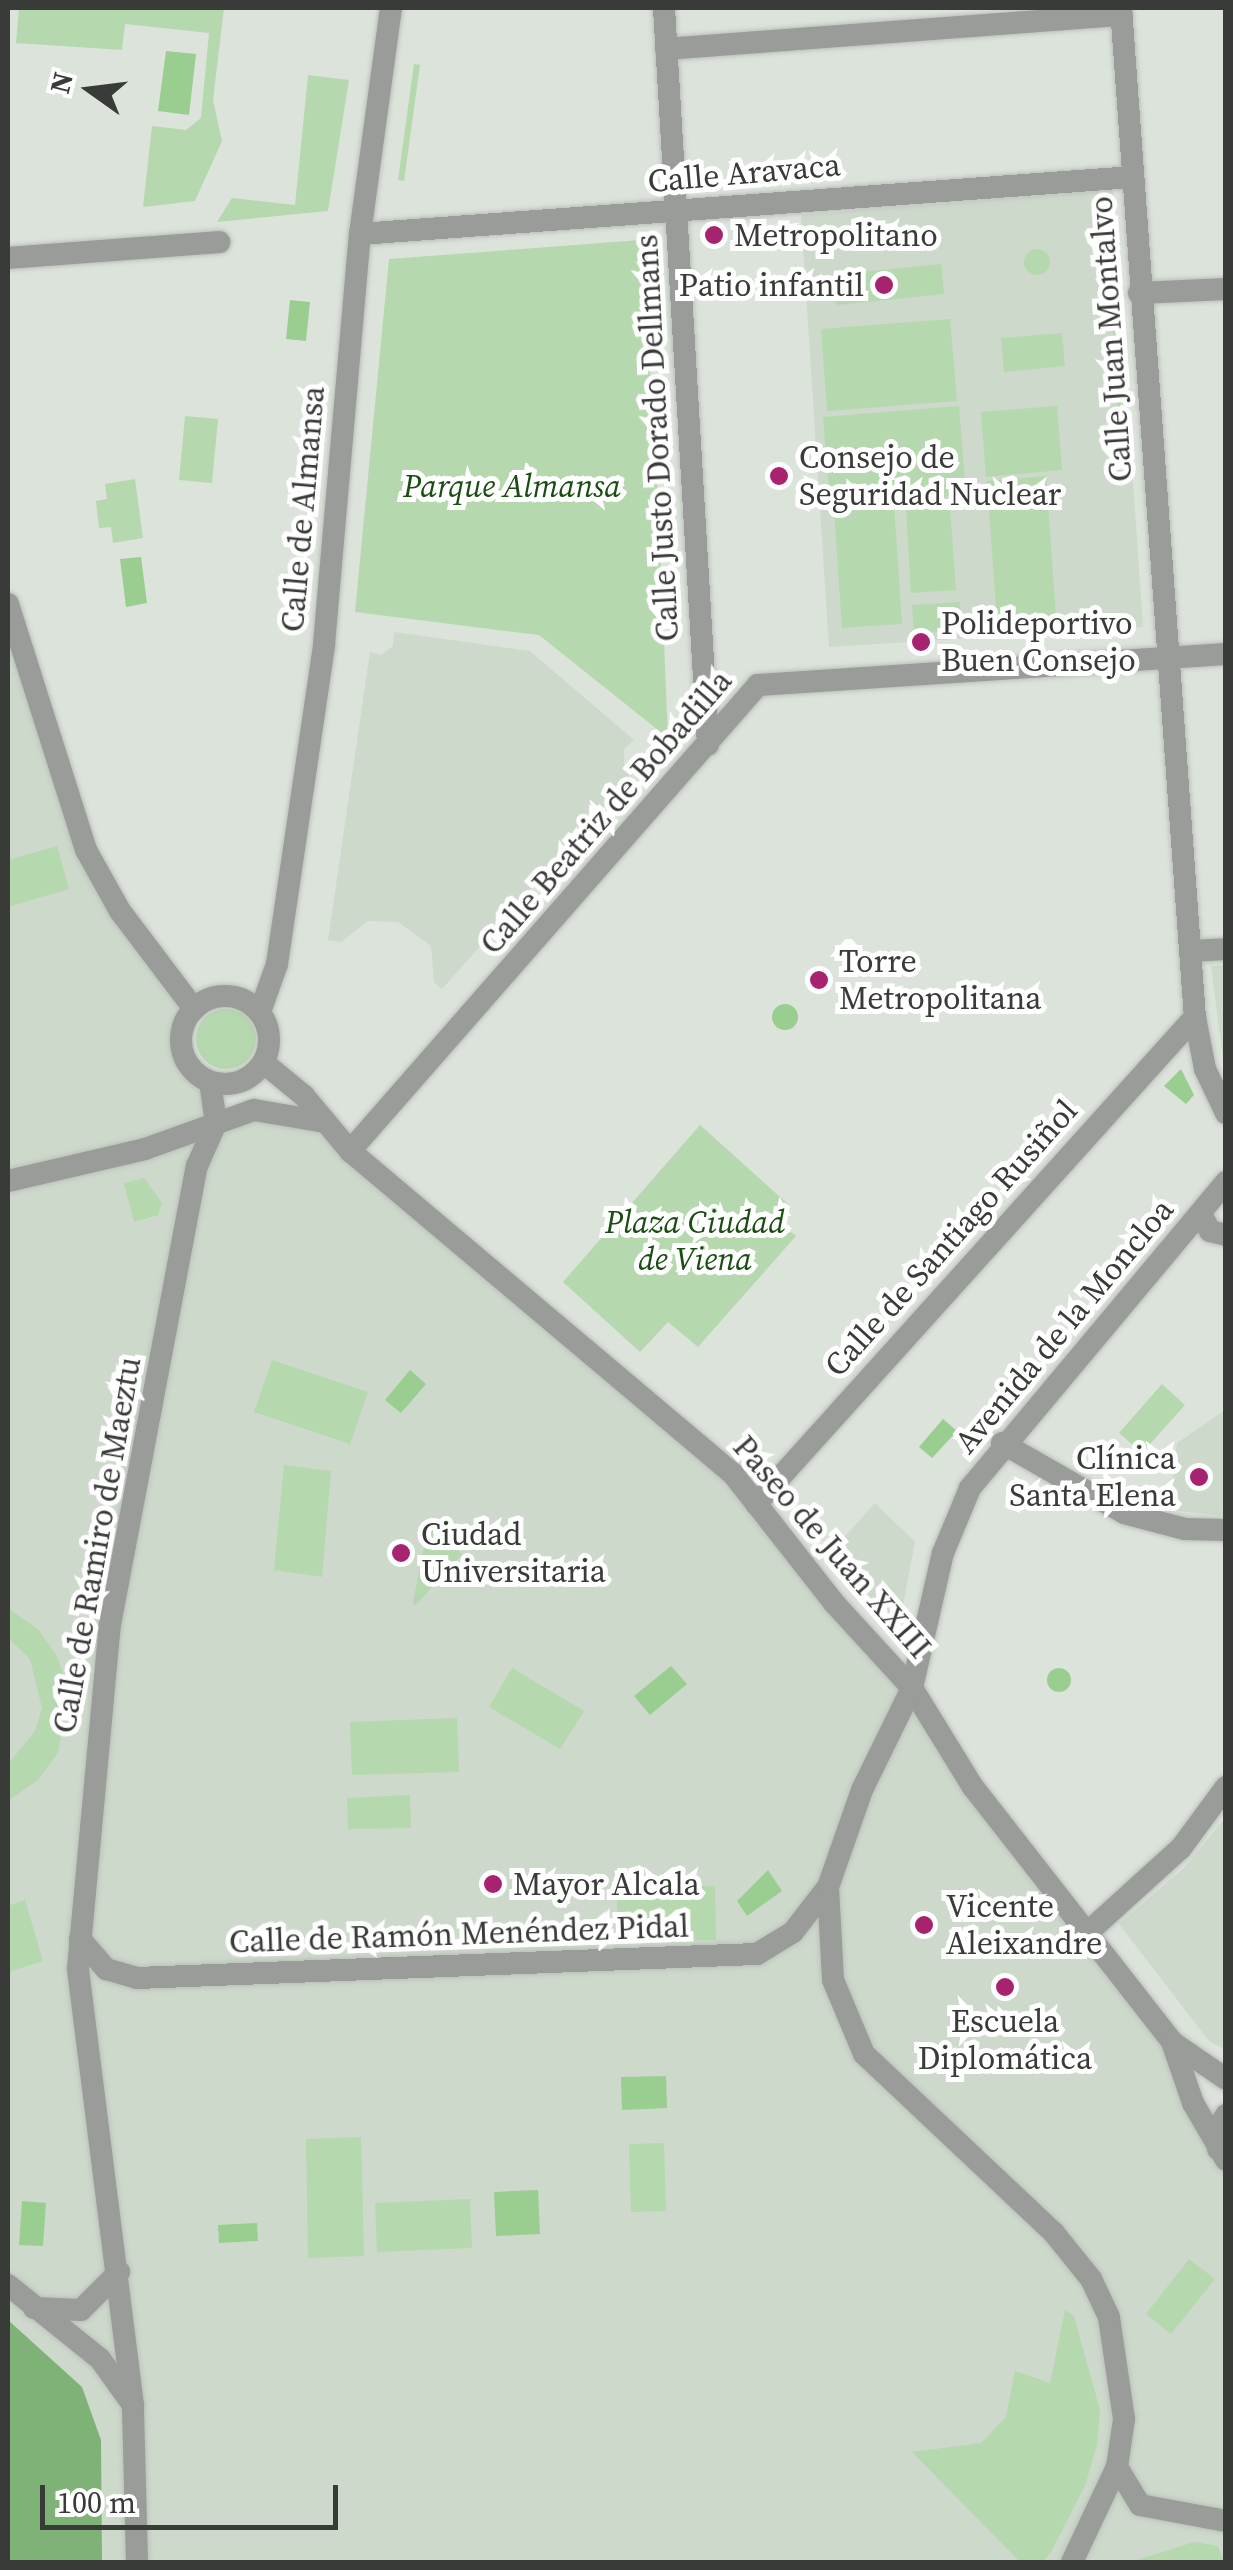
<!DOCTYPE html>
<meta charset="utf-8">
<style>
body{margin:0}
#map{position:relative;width:1233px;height:2570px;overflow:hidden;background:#dce3db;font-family:"Source Serif 4",serif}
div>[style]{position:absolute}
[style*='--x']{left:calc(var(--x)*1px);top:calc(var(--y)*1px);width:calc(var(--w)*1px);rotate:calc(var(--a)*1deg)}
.built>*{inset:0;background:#cdd9cb}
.green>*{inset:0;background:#b5d8ae}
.round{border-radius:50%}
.forest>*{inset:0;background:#7fb276}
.water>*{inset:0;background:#99ce90}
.roads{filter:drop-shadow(0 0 2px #bbc1ba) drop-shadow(0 0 2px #bbc1ba)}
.minor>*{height:22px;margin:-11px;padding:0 11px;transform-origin:11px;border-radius:11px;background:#999c99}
.minor>.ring{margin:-11px;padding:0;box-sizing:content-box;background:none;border:22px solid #999c99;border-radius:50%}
.dots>*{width:28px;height:28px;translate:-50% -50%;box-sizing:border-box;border:5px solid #fff;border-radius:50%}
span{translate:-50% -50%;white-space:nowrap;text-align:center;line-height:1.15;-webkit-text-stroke:10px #fff;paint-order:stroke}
.street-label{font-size:32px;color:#393b38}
.poi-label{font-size:32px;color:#393b38}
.left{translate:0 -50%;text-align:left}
.right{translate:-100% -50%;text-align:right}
.park-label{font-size:32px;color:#1a4d12;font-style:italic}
.frame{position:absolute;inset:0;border:10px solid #393b38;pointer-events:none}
.north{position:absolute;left:40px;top:40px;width:100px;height:100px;-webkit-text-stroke:8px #fff;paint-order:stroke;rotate:284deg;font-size:28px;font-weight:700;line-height:40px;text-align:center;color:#393b38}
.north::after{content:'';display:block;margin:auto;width:35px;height:45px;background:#393b38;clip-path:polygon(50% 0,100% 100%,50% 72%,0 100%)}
.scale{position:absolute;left:40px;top:2485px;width:298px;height:45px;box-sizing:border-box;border:5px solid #393b38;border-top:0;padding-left:12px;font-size:30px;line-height:35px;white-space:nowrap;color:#393b38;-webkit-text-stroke:8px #fff;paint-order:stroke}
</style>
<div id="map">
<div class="built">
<i style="clip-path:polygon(1113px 190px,1143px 627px,829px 647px,801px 215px)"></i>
<i style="clip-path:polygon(8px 604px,86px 850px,194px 1009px,182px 1050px,210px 1082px,216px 1122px,240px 1115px,325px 1122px,733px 1474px,1172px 2042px,1225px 2160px,1225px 2562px,8px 2562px)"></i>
<i style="clip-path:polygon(394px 632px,530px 651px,634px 740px,624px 749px,624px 764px,634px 773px,442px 989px,434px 982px,431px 946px,398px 922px,368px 921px,341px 942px,328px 940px,370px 652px,381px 655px,393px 646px)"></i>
<i style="clip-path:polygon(1225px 965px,1226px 965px,1225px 1074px,1211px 966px)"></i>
<i style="clip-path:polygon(1225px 1410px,1225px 1516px,1169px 1510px,1177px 1443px)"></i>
<i style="clip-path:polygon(875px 1503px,915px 1542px,901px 1615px,893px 1624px,886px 1623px,831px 1552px)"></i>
<i style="clip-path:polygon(1225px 1818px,1225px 2049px,1209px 2041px,1119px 1924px,1185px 1867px)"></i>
</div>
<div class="green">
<i style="clip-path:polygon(19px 8px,224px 8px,213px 100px,222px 141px,195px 201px,143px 207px,152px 126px,186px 130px,201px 118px,209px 33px,125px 24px,122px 50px,16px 43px)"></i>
<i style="clip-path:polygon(414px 64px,420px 65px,404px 181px,398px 180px)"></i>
<i style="clip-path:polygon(308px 75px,349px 80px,328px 211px,217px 222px,232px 198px,295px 205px)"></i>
<i style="clip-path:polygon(1110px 194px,1117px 271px,1108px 272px,1101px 195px)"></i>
<i style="clip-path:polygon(641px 240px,656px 454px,668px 738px,539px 635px,355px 612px,389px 259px)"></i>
<i class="round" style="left:1024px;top:249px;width:26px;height:26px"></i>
<i style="clip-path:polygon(941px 264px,944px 294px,838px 305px,826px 295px,824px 276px)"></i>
<i style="clip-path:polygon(1119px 315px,1123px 373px,1116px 374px,1112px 316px)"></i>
<i style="clip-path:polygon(950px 319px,957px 401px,827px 411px,821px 329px)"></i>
<i style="clip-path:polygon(1062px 333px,1065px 366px,1004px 372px,1001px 338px)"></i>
<i style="clip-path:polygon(1117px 402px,1125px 402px,1129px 460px,1120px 460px)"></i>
<i style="clip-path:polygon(959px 406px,966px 495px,830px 505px,823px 417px)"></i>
<i style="clip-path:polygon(1057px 406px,1062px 470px,986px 477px,981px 412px)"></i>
<i style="clip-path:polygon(185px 416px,218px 419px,212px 483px,179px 480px)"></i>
<i style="clip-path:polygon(1046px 476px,1056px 617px,997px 621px,987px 481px)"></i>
<i style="clip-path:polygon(135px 479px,143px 538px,113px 543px,111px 527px,99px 528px,96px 501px,107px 499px,105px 484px)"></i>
<i style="clip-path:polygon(894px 505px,902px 624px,842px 628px,834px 509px)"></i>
<i style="clip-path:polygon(950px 507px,956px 590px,911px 593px,906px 509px)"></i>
<i style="clip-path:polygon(960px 602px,962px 630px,914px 633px,912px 605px)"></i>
<i style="clip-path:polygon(57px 846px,69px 889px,8px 907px,8px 860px)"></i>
<i class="round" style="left:196px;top:1009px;width:60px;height:60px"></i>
<i style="clip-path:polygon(700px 1125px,790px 1206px,777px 1221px,796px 1236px,698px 1347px,668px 1322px,640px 1352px,563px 1282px)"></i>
<i style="clip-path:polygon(144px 1178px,162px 1203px,158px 1215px,134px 1222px,124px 1183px)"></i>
<i style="clip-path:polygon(272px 1360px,368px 1392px,350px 1444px,254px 1412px)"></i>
<i style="clip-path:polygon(1162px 1384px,1185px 1405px,1142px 1453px,1119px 1433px)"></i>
<i style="clip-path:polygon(284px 1465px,331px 1471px,322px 1577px,274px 1570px)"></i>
<i style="clip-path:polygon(428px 1526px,462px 1554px,415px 1606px,413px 1602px)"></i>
<i style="clip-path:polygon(8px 1608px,38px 1629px,57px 1656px,68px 1688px,58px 1753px,38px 1780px,8px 1801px,8px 1764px,35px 1731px,42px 1708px,30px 1659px,8px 1638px)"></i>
<i style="clip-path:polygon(512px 1668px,584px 1711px,560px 1749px,489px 1707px)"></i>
<i style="clip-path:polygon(457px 1718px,459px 1772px,352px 1775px,350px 1722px)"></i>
<i style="clip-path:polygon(410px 1795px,411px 1828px,348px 1829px,347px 1798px)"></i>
<i style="clip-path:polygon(715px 1886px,716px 1940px,618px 1942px,617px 1888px)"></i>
<i style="clip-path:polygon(25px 1900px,43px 1961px,8px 1972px,8px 1906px)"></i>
<i style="clip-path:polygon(361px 2137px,364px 2256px,308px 2258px,306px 2139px)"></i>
<i style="clip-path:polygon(664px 2143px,666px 2211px,631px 2212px,629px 2144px)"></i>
<i style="clip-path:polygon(470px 2199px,472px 2248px,377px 2252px,375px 2203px)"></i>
<i style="clip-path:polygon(1189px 2259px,1215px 2279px,1171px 2334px,1146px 2314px)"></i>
<i style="clip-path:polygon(1065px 2310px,1074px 2316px,1100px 2410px,1097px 2445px,1085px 2486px,1051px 2552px,1043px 2562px,1020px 2562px,912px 2452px,981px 2443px,1006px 2417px,1015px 2371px,1050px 2383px)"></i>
<i style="clip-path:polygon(1194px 2542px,1218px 2546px,1225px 2562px,1131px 2562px)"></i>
</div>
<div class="forest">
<i style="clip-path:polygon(8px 2320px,82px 2387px,101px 2440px,102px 2562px,8px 2562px)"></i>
</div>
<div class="water">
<i style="clip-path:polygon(166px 51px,196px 54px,189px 115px,158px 111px)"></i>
<i style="clip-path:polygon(290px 300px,310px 302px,306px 341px,286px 339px)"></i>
<i style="clip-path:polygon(141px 557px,147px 603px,126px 607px,120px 559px)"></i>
<i class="round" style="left:772px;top:1004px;width:26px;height:26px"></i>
<i style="clip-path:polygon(1181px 1069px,1194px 1095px,1186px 1104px,1164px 1086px)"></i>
<i style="clip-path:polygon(410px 1370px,426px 1384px,401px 1413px,385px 1400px)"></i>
<i style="clip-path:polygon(943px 1419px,957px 1431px,932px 1458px,919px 1447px)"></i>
<i style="clip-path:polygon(671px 1666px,687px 1684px,650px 1715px,634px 1696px)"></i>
<i class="round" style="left:1047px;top:1668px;width:24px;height:24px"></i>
<i style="clip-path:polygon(768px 1870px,782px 1891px,747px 1916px,737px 1901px)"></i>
<i style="clip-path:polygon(666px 2076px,667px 2108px,622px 2110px,621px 2077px)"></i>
<i style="clip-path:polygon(538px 2190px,540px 2234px,496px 2236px,494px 2192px)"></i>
<i style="clip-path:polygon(22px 2201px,46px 2203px,43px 2246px,19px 2245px)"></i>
<i style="clip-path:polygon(257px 2223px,258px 2241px,219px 2243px,218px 2225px)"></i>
</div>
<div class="roads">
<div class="minor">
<i style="--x:664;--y:8;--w:738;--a:86.58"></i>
<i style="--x:1121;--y:8;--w:1012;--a:85.81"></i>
<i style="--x:1195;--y:1017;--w:53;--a:79.1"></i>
<i style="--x:1205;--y:1069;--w:49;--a:64.5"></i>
<i style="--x:666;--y:49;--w:457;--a:-4.3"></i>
<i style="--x:360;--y:234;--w:775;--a:-4.22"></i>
<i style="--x:8;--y:258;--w:212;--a:-4.3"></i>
<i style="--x:1139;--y:293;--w:87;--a:-2.6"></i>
<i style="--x:8;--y:604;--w:258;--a:72.4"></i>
<i style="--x:86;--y:850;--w:70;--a:60.9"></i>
<i style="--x:120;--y:911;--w:123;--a:52.9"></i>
<i style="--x:1190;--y:951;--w:36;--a:-3"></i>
<i class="ring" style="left:181px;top:996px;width:66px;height:66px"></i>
<i style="--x:260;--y:1012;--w:51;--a:-70.5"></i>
<i style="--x:277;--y:964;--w:323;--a:-81.6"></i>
<i style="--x:324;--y:644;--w:412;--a:-85"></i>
<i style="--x:360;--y:234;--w:228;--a:-82.2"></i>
<i style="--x:264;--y:1063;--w:52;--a:39.5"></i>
<i style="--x:304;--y:1096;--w:72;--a:50.1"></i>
<i style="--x:350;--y:1151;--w:501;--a:40.14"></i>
<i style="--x:733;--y:1474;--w:164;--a:51.9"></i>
<i style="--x:834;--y:1603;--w:115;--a:47.5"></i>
<i style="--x:912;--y:1688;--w:116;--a:58.4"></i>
<i style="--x:973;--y:1787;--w:323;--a:52"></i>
<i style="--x:1172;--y:2042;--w:65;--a:34.4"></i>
<i style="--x:350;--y:1151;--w:619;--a:-48.8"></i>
<i style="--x:758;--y:685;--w:469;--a:-3.8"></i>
<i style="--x:8;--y:1181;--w:141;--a:-13.1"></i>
<i style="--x:145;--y:1149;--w:116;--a:-19.7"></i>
<i style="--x:254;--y:1110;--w:72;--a:9.6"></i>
<i style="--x:1201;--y:1214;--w:19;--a:62"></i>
<i style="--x:1210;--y:1231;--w:16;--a:14"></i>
<i style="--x:1002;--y:1443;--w:141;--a:29.8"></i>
<i style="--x:1124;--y:1513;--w:63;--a:14.7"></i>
<i style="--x:1185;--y:1529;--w:41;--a:1.4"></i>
<i style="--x:756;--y:1504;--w:656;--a:-47.97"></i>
<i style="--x:1086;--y:1934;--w:128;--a:-42.2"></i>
<i style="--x:1181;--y:1848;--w:76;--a:-53.6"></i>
<i style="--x:80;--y:1939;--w:40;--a:49"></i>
<i style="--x:106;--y:1969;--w:32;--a:16"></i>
<i style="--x:137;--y:1978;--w:620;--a:-2.22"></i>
<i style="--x:757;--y:1954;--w:42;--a:-31.4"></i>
<i style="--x:793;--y:1932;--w:56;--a:-52.3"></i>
<i style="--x:1172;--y:2042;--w:65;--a:71"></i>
<i style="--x:1193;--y:2103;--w:66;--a:59.9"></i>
<i style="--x:1218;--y:2149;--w:20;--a:-93"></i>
<i style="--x:1217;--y:2129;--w:17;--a:-57"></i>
<i style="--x:8;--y:2285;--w:118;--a:38.8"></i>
<i style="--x:100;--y:2359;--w:57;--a:54.3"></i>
<i style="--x:34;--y:2308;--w:47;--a:2.4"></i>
<i style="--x:81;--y:2310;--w:54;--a:-45"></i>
<i style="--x:1117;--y:2467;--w:44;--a:58.8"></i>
<i style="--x:1140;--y:2505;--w:87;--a:10.5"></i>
<i style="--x:137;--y:2562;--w:157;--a:-91.5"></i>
<i style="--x:133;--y:2405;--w:440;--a:-97.2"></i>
<i style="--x:78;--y:1968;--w:344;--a:-84.7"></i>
<i style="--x:110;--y:1625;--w:467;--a:-79.3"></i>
<i style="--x:197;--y:1166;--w:47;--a:-66.2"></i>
<i style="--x:216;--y:1123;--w:41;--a:-98.3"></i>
<i style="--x:1072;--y:2562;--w:105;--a:-64.7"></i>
<i style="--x:1117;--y:2467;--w:49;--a:-81.7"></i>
<i style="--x:1124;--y:2419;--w:103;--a:-98.4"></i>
<i style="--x:1109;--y:2317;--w:42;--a:-115.3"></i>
<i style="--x:1091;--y:2279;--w:59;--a:-128.8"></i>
<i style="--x:1054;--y:2233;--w:261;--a:-136.7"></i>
<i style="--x:864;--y:2054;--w:80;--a:-112.7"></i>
<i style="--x:833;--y:1980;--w:93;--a:-93.1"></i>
<i style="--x:828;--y:1887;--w:103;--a:-70.7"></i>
<i style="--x:862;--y:1790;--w:114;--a:-63.9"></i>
<i style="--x:912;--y:1688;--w:139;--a:-77.1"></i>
<i style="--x:943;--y:1553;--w:70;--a:-67.4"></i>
<i style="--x:970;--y:1488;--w:399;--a:-50.1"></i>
</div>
</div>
<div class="dots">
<i style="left:714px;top:235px;background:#a7236f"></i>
<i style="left:884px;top:285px;background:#a7236f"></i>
<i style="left:779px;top:476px;background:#a7236f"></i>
<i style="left:921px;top:642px;background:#a7236f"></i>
<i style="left:819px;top:980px;background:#a7236f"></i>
<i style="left:1199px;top:1477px;background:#a7236f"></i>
<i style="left:401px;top:1553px;background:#a7236f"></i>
<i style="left:493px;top:1884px;background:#a7236f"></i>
<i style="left:924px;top:1925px;background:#a7236f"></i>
<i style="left:1005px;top:1987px;background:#a7236f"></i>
</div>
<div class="street-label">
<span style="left:744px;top:173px;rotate:-5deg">Calle Aravaca</span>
<span style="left:1111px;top:339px;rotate:-94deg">Calle Juan Montalvo</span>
<span style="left:657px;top:438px;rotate:-93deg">Calle Justo Dorado Dellmans</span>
<span style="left:303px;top:509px;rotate:-85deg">Calle de Almansa</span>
<span style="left:606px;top:812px;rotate:-49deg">Calle Beatriz de Bobadilla</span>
<span style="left:951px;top:1238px;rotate:-48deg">Calle de Santiago Rusiñol</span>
<span style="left:1064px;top:1326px;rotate:-50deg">Avenida de la Moncloa</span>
<span style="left:97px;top:1545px;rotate:-80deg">Calle de Ramiro de Maeztu</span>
<span style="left:832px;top:1547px;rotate:49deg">Paseo de Juan XXIII</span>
<span style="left:459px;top:1934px;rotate:-2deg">Calle de Ramón Menéndez Pidal</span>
</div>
<div class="poi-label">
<span class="left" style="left:734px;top:235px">Metropolitano</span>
<span class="right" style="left:864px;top:285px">Patio infantil</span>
<span class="left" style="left:799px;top:476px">Consejo de<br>Seguridad Nuclear</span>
<span class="left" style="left:941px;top:642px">Polideportivo<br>Buen Consejo</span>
<span class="left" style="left:839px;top:980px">Torre<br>Metropolitana</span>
<span class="right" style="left:1176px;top:1477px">Clínica<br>Santa Elena</span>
<span class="left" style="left:421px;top:1553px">Ciudad<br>Universitaria</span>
<span class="left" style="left:513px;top:1884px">Mayor Alcala</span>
<span class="left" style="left:946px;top:1925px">Vicente<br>Aleixandre</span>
<span style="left:1005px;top:2040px">Escuela<br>Diplomática</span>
</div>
<div class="park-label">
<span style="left:512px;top:486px">Parque Almansa</span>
<span style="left:695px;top:1241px">Plaza Ciudad<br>de Viena</span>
</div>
<div class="frame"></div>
<div class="north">N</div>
<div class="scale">100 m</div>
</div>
